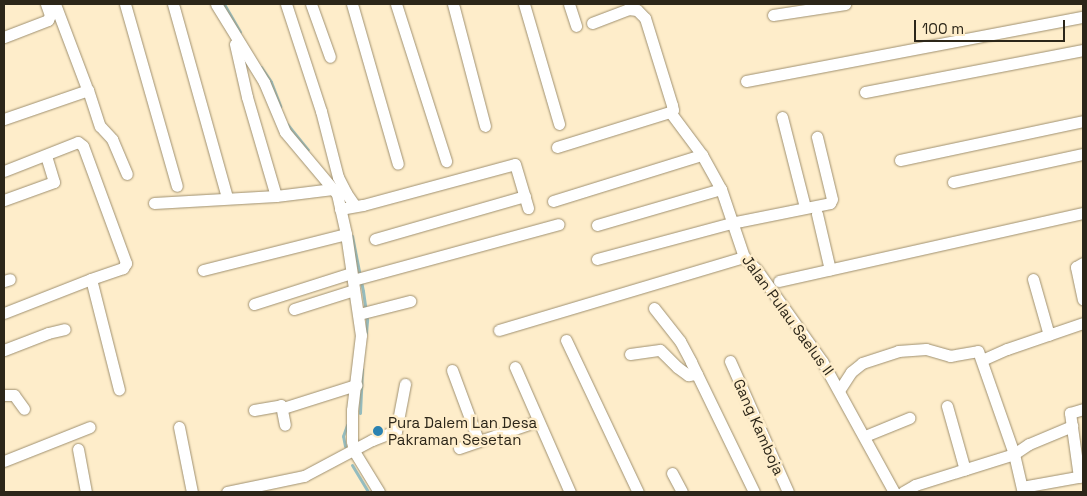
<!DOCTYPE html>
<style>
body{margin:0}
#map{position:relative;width:1087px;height:496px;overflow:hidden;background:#feedca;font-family:"Space Grotesk",sans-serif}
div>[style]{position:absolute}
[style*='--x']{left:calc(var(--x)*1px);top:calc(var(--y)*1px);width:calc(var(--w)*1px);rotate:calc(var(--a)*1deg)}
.stream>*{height:3px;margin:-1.5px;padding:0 1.5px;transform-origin:1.5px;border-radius:1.5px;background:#95bdc0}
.roads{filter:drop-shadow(0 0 1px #9f9070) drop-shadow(0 0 1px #9f9070)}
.minor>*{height:11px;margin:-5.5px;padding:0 5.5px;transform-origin:5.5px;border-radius:5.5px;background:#fff}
.dots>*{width:14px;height:14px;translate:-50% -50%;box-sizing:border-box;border:2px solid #feedca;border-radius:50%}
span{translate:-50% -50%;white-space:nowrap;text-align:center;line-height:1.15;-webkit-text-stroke:5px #feedca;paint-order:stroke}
.street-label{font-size:15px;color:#2c2619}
.poi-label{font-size:15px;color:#2c2619}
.left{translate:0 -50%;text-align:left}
.frame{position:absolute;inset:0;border:5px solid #2c2619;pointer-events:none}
.scale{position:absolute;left:914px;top:20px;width:151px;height:22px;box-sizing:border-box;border:2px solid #2c2619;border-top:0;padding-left:6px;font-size:15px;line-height:18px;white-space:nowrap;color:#2c2619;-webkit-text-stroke:4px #feedca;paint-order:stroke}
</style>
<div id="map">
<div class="stream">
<i style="--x:224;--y:4;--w:32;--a:60"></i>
<i style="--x:261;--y:67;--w:18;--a:56"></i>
<i style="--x:271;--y:82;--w:26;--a:69"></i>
<i style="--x:287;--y:124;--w:33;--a:51"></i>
<i style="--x:352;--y:236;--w:56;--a:78.7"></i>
<i style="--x:363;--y:291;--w:30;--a:82"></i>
<i style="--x:367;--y:321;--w:12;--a:95"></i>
<i style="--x:360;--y:413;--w:44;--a:-87.4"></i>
<i style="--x:345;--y:446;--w:10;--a:-101"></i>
<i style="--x:343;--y:436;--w:12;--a:-70"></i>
<i style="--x:352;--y:465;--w:31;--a:59"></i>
</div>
<div class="roads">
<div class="minor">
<i style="--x:55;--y:4;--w:88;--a:69.3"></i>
<i style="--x:125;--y:4;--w:189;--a:74.1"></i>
<i style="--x:173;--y:4;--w:201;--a:74.4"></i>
<i style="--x:216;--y:4;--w:92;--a:58.4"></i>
<i style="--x:264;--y:82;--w:54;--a:67.2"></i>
<i style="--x:285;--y:132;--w:81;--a:50"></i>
<i style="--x:337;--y:194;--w:41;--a:77.3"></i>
<i style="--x:346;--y:234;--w:102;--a:81.6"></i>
<i style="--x:361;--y:335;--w:76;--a:96.8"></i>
<i style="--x:352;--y:410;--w:31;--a:90"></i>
<i style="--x:352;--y:441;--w:10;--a:79"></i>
<i style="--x:354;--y:451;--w:48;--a:58.6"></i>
<i style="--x:286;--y:4;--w:113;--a:71.9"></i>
<i style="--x:321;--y:111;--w:68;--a:75.6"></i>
<i style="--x:338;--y:177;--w:18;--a:63"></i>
<i style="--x:346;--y:193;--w:16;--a:55"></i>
<i style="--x:311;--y:4;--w:56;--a:70.3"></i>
<i style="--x:352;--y:4;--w:166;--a:74"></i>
<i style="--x:396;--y:4;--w:165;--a:72.3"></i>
<i style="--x:453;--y:4;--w:126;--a:75.3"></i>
<i style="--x:524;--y:4;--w:125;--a:73.7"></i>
<i style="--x:569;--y:4;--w:23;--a:72"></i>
<i style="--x:773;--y:15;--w:73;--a:-8.7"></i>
<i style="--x:592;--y:23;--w:39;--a:-21"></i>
<i style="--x:628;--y:9;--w:9;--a:6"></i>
<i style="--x:637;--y:10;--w:11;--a:45"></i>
<i style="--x:645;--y:18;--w:91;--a:72.8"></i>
<i style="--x:672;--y:105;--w:5;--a:79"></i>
<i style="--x:673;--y:110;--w:4;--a:146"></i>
<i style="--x:4;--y:37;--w:47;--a:-21.1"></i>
<i style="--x:48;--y:20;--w:5;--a:-68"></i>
<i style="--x:50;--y:15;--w:12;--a:-110"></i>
<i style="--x:235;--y:44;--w:54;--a:77.2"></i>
<i style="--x:247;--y:97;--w:103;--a:73.7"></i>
<i style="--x:746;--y:81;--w:343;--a:-10.8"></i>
<i style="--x:865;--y:92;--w:222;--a:-10.9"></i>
<i style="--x:670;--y:112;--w:54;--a:53.3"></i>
<i style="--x:702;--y:155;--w:39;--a:61"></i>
<i style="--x:721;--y:189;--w:72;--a:71.3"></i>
<i style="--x:744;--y:257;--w:18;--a:45"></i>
<i style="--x:757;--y:270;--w:112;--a:54.5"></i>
<i style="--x:822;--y:361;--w:149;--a:61.2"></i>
<i style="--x:782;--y:117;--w:93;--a:75.7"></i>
<i style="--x:4;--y:119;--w:89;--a:-19"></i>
<i style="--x:88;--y:90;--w:38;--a:72"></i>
<i style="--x:100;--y:126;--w:18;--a:47"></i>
<i style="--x:112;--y:139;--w:38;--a:67"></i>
<i style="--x:557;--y:147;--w:118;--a:-17.2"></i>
<i style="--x:900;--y:160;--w:187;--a:-12"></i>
<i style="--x:4;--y:171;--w:79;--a:-21.4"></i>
<i style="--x:78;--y:142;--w:6;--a:39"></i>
<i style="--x:83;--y:146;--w:125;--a:69.8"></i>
<i style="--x:126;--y:263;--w:6;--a:121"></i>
<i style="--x:123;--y:268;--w:34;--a:161"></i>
<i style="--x:91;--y:279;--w:114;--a:75.8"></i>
<i style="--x:953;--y:182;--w:133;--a:-12.2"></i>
<i style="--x:4;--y:200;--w:53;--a:-19.8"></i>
<i style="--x:54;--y:182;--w:28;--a:-107"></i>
<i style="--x:553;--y:201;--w:156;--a:-17.2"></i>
<i style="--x:154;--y:203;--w:122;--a:-3.3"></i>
<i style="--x:276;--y:196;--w:57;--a:-7"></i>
<i style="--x:340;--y:209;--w:23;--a:-10"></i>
<i style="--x:363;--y:205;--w:157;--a:-15.1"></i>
<i style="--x:515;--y:164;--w:46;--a:73.5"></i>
<i style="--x:817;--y:214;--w:57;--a:76.9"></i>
<i style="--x:597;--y:225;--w:129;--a:-16.2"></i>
<i style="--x:375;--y:239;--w:156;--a:-16"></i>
<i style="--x:597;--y:259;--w:139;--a:-15"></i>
<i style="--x:731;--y:223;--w:101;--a:-11.4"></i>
<i style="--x:830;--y:203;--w:4;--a:-63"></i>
<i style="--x:832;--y:199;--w:64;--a:-103.6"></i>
<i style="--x:1083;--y:263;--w:8;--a:150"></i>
<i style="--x:1076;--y:267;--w:33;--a:78"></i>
<i style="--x:203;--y:270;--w:147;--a:-14.1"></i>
<i style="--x:1033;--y:279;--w:58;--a:74.1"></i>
<i style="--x:353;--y:280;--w:213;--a:-15.2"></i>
<i style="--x:4;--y:281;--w:6;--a:-18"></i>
<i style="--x:779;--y:281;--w:312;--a:-12.6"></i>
<i style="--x:254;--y:304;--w:102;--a:-17.7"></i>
<i style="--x:654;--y:308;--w:42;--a:51.8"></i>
<i style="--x:680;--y:341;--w:24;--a:62"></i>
<i style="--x:691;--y:362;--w:144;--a:64.1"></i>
<i style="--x:294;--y:309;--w:63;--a:-17.6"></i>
<i style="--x:4;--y:313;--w:93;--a:-21.3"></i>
<i style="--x:359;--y:314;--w:53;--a:-14.3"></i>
<i style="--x:499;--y:330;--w:256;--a:-16.6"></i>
<i style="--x:566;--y:340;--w:168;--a:64.7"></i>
<i style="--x:4;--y:350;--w:47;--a:-21.1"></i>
<i style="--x:48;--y:333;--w:17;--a:-13"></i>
<i style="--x:630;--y:354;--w:30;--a:-8"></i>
<i style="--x:660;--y:350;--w:24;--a:45"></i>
<i style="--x:677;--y:367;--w:14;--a:36"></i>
<i style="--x:688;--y:375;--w:9;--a:-6"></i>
<i style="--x:982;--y:360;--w:27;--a:-24"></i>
<i style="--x:1007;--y:349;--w:80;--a:-18.9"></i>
<i style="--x:730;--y:361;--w:143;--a:66.1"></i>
<i style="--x:515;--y:367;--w:137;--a:66.3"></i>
<i style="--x:452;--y:370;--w:75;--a:69.6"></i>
<i style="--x:840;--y:389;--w:20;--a:-57"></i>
<i style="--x:851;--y:372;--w:14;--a:-39"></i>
<i style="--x:862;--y:363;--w:38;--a:-18"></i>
<i style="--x:898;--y:351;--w:28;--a:-4"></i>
<i style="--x:926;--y:349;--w:25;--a:16"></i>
<i style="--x:950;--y:356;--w:28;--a:-10"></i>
<i style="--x:978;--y:351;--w:109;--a:70.7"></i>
<i style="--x:1014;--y:454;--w:39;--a:77"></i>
<i style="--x:4;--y:395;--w:10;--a:0"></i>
<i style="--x:14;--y:395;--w:17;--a:54"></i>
<i style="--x:947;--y:406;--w:66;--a:74.3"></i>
<i style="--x:283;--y:408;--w:77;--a:-17.5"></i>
<i style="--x:254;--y:410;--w:27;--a:-10"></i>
<i style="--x:281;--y:405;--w:20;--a:79"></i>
<i style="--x:179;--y:427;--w:66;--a:78.7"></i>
<i style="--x:865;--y:436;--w:48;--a:-22.2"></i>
<i style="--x:459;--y:448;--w:83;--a:-18.9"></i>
<i style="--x:78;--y:449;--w:44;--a:79.5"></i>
<i style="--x:4;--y:461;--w:92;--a:-21.6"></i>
<i style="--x:672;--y:473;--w:21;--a:62"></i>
<i style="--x:1079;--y:477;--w:65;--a:-98"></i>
<i style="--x:1070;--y:413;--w:14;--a:-17"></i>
<i style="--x:1022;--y:487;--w:62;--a:-10.2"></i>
<i style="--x:227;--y:492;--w:79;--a:-11.7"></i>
<i style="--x:304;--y:476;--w:77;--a:-27.9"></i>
<i style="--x:372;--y:440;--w:26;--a:-21"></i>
<i style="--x:396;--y:431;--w:48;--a:-79.2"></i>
<i style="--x:903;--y:492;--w:14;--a:-30"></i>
<i style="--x:915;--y:485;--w:104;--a:-17.4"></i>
<i style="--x:1014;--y:454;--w:18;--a:-34"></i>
<i style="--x:1029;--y:444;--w:47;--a:-22.7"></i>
</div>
</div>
<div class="dots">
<i style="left:378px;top:431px;background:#2b82b1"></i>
</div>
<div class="street-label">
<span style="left:788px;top:315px;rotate:54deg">Jalan Pulau Saelus II</span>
<span style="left:759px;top:427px;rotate:66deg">Gang Kamboja</span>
</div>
<div class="poi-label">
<span class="left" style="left:388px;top:431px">Pura Dalem Lan Desa<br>Pakraman Sesetan</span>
</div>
<div class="frame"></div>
<div class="scale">100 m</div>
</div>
